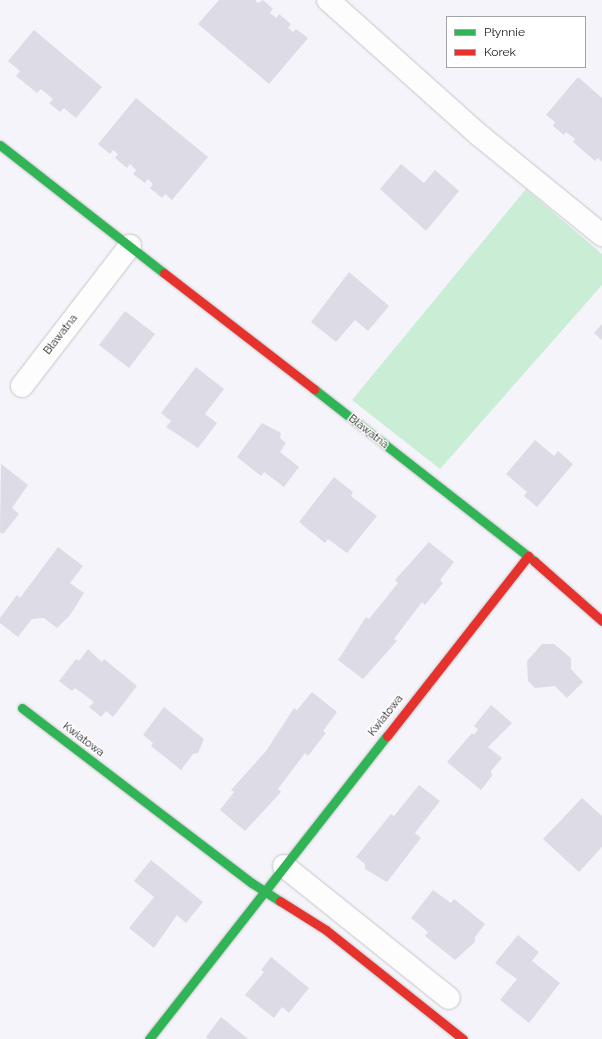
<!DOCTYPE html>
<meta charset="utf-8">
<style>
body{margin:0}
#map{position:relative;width:602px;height:1039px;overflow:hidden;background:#f5f4fa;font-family:Raleway,sans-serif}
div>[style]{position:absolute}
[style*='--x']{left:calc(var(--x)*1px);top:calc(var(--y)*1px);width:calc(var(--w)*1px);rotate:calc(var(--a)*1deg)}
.green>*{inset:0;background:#caedd5}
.building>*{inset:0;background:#dddbe6}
.roads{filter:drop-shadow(0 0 1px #c5c5c9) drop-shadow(0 0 1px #c5c5c9)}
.street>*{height:22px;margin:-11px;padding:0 11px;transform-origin:11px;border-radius:11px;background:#fefdfe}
.fast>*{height:9px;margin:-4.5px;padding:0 4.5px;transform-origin:4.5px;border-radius:4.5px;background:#30b455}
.jam>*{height:9px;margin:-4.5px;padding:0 4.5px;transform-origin:4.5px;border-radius:4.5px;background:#e5322d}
span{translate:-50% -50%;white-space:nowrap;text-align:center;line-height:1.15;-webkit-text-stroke:3px #fff;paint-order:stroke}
.street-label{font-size:11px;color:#1a191d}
.legend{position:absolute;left:446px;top:16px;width:140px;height:52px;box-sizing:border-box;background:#fff;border:1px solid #a3a3a5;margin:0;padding:5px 7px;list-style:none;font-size:12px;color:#1a191d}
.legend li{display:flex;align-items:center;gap:8px;height:20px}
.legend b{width:20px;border:1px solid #a3a3a5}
</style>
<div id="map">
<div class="green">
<i style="clip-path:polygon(526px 189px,602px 254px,602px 285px,440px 469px,352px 400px)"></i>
</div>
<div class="building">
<i style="clip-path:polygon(219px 0,255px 0,258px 3px,263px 0,273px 9px,270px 13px,276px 18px,279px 14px,291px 24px,288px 28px,293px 32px,296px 29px,308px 38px,269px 84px,198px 24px)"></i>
<i style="clip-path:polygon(34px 30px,102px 87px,76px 118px,64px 108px,60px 112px,49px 103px,53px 99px,41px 89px,37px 93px,16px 76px,20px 71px,8px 61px)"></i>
<i style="clip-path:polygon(578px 77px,602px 98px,602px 162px,598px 158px,595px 161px,573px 142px,575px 139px,566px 132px,564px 135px,553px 126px,555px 122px,546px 115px)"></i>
<i style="clip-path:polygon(136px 98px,208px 157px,172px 200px,165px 194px,162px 198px,150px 188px,153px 184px,148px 179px,145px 183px,133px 174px,136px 170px,130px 164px,127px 168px,115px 158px,118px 154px,113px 150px,110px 154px,98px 144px)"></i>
<i style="clip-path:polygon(401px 164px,424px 183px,435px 170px,459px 191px,426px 231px,380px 189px)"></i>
<i style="clip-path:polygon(349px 272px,389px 306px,368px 331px,355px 320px,336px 342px,311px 322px)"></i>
<i style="clip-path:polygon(125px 311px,155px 334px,129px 368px,99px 345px)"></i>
<i style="clip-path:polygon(602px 324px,602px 340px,594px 333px)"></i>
<i style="clip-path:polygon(196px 367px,224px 389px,205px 414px,217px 423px,198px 448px,166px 427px,171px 421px,161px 413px)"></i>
<i style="clip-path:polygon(262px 423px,281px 433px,280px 438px,286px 443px,280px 452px,299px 467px,284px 487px,264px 472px,261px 476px,237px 457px)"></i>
<i style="clip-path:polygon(535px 440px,554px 456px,558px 451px,573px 464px,537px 507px,524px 496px,527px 492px,506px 474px)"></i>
<i style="clip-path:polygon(1px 464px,28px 485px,12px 508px,19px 514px,3px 534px,0 532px)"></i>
<i style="clip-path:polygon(334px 477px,353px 492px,351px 496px,377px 516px,347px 553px,328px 539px,325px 543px,299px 522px)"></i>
<i style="clip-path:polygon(429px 542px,454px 562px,440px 580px,443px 583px,425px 605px,422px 602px,394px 639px,397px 641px,363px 679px,338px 660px,366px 617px,369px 619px,398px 583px,395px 580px)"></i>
<i style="clip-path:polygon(58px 547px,83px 566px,70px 583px,84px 593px,70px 615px,57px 628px,44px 618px,32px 619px,18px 637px,0 623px,0 618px,17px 595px,20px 598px)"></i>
<i style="clip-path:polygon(542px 644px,554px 644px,571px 658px,571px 669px,583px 682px,567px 698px,555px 686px,535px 688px,528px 681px,527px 661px)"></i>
<i style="clip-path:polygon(88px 649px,102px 662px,104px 659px,137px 686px,113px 717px,106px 711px,101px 717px,89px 707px,94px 702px,75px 688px,72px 691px,59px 681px,76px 659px,79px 661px)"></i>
<i style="clip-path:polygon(312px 692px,337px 712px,323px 731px,326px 733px,308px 756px,305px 753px,278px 789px,281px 792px,245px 831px,220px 810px,234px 792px,231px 790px,266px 751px,294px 708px,297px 710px)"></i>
<i style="clip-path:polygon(491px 705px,512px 723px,488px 747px,502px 758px,491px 771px,492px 776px,481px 790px,447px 762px,472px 733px,474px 735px,478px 729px,474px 726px)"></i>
<i style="clip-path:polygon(164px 707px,204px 739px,198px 753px,193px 754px,181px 770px,151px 746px,153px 743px,143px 735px)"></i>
<i style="clip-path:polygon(419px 785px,440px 801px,415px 833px,421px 838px,387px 882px,365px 869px,365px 864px,356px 857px,391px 814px,394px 816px)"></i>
<i style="clip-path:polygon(582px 798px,602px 816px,602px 847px,579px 872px,543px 839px)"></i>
<i style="clip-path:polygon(151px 860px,203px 902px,186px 923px,177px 915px,154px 948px,129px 928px,154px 897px,134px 881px)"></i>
<i style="clip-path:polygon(433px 890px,451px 903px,454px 899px,485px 924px,475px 937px,475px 942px,455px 960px,425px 936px,428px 932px,411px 918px)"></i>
<i style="clip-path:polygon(518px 935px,539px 952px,532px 961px,560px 983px,529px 1023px,500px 1000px,517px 979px,495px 963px)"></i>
<i style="clip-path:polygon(271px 957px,309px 988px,289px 1013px,282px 1007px,274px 1018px,245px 995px,264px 972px,261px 970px)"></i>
<i style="clip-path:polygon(221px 1017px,248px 1039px,209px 1039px,206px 1037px)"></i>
</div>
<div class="roads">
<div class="street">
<i style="--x:328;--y:0;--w:203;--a:41.8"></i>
<i style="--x:479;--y:135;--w:159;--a:39.1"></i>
<i style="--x:22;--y:386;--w:177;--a:-52.4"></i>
<i style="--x:284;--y:866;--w:211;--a:38.7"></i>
</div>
<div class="fast">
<i style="--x:0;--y:145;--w:208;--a:38"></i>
<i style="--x:314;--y:389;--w:279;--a:38"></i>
<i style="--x:22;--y:708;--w:289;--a:37.3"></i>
<i style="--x:252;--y:883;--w:33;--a:33"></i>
<i style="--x:149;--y:1039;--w:385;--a:-51.9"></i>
</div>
<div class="jam">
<i style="--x:164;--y:273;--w:190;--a:37.7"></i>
<i style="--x:534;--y:561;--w:91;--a:41.4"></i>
<i style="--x:387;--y:736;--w:229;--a:-51.9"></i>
<i style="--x:280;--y:901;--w:54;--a:32.2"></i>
<i style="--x:326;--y:930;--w:175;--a:38.5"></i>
</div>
</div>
<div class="street-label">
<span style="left:61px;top:335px;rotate:-52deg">Bławatna</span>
<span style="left:368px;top:432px;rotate:38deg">Bławatna</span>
<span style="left:386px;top:716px;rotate:-52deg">Kwiatowa</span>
<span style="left:83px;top:740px;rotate:37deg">Kwiatowa</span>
</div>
<ul class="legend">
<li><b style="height:5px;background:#30b455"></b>Płynnie</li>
<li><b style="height:5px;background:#e5322d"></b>Korek</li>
</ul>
</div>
